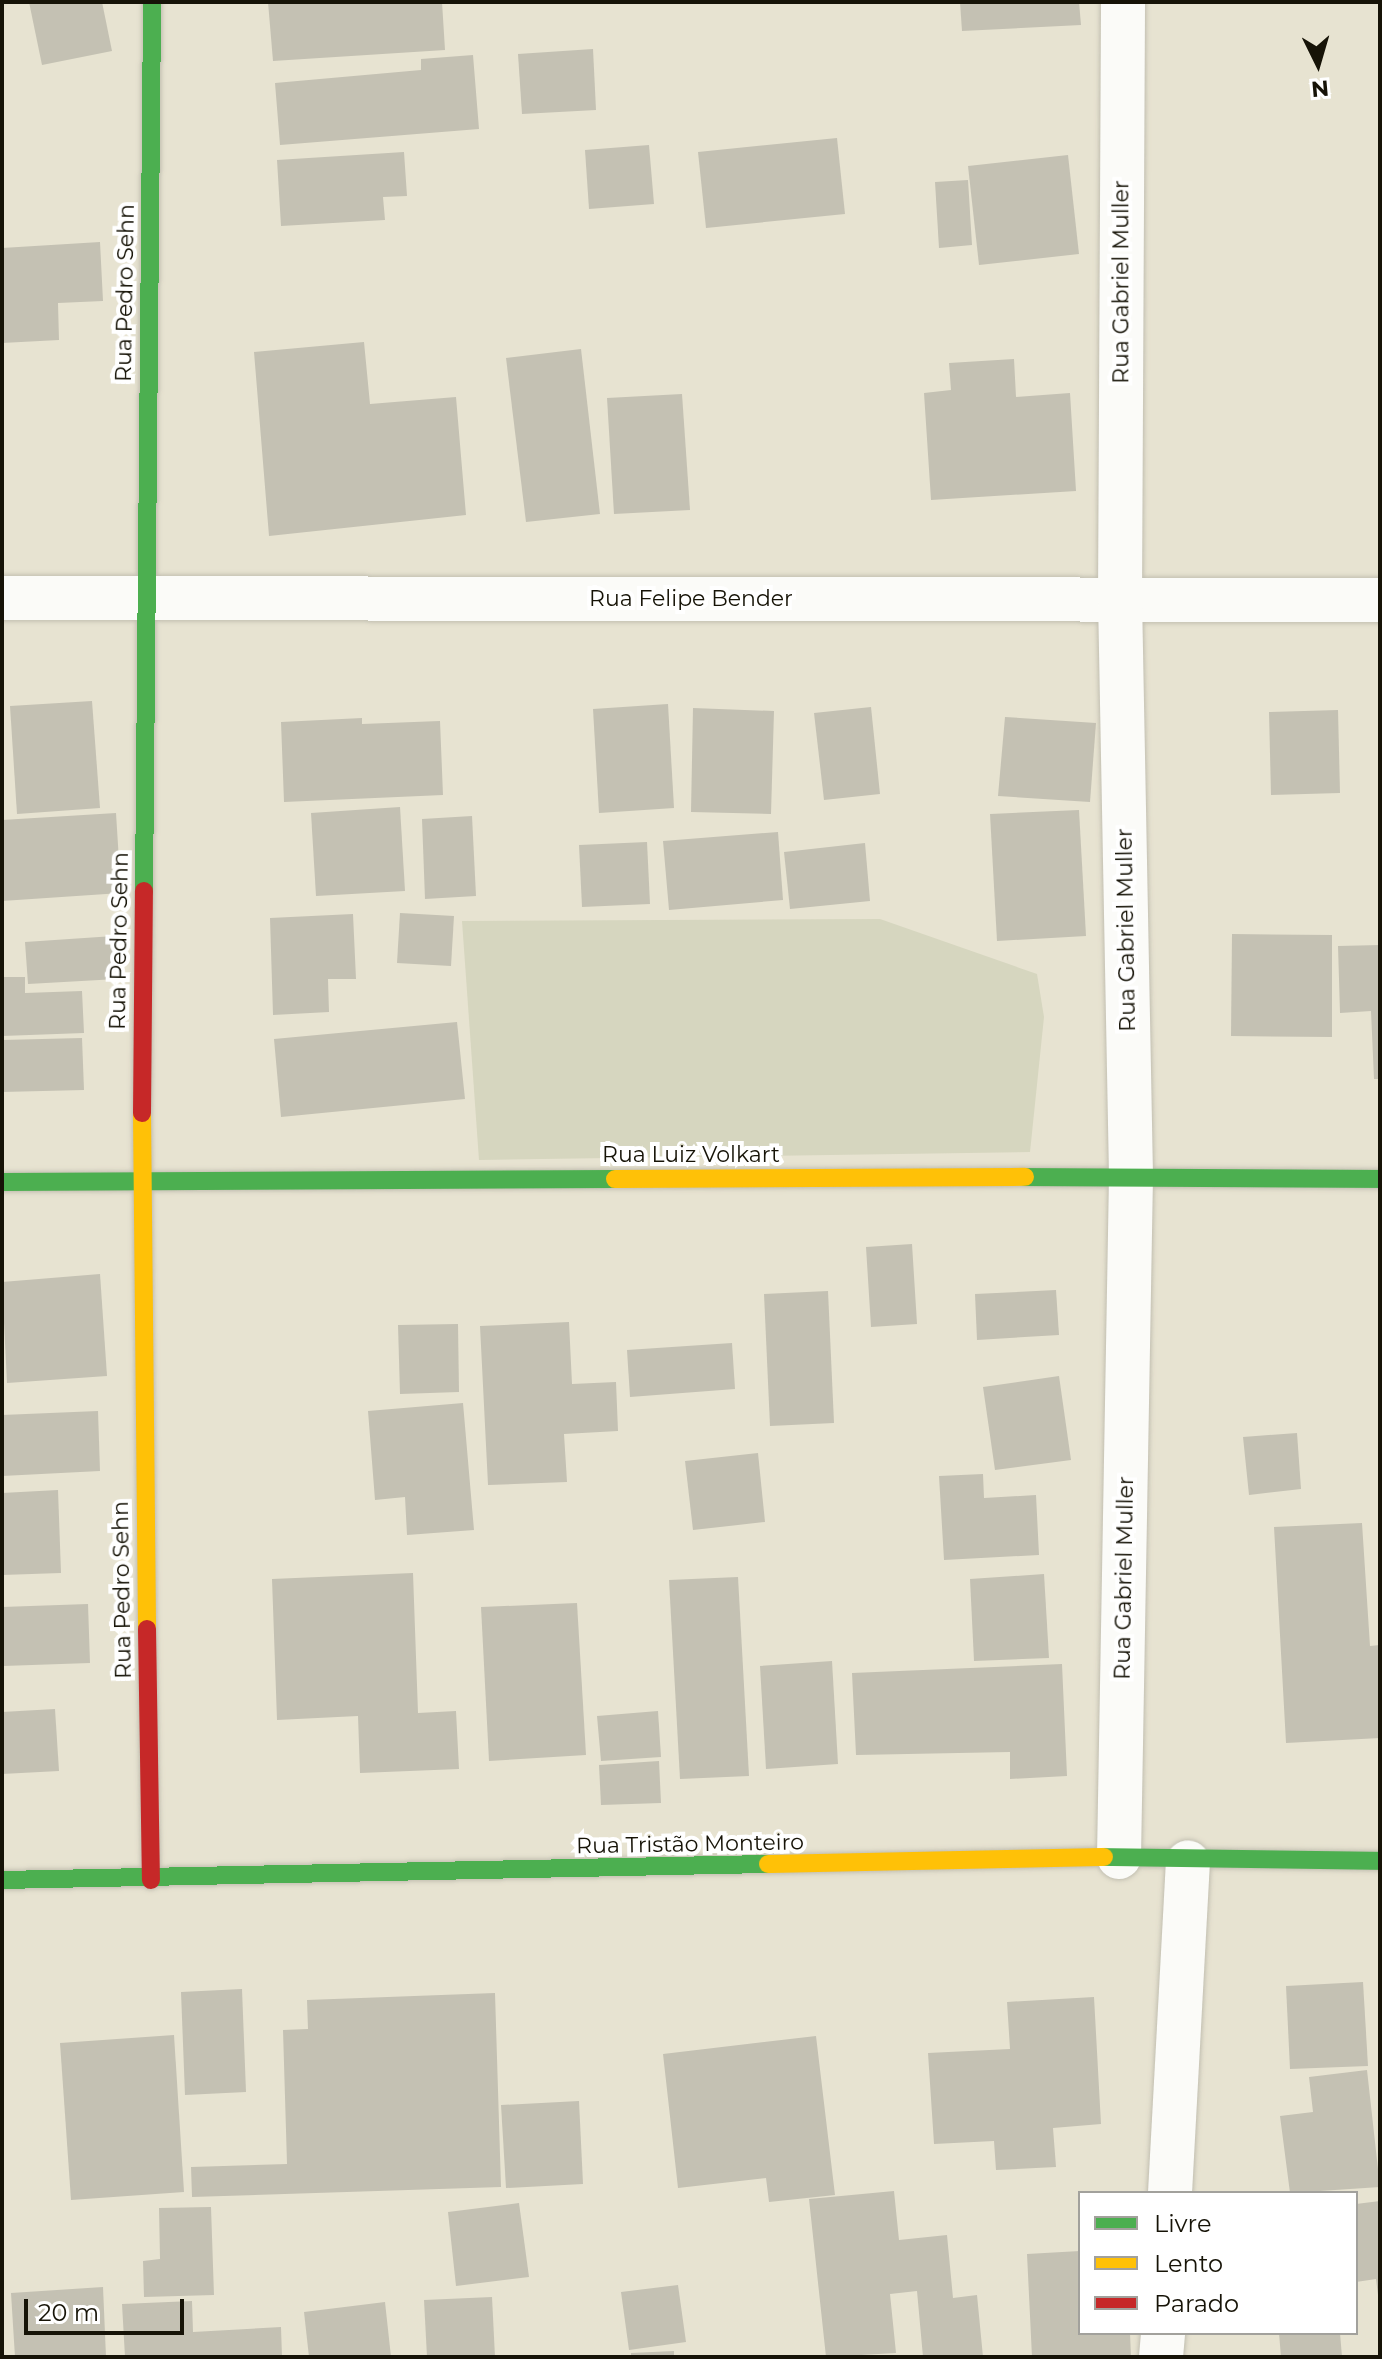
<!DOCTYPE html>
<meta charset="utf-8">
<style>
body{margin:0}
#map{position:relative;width:1382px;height:2359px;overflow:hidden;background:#e7e3d1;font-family:Montserrat,sans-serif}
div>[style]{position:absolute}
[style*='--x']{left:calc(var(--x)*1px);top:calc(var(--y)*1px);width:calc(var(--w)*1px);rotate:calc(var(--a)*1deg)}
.green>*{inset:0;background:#d6d6bf}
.building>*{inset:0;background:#c4c1b3}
.roads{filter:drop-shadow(0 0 2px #c2bfb1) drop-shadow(0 0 2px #c2bfb1)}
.street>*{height:44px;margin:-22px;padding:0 22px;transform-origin:22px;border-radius:22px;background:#fbfbf8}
.fast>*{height:18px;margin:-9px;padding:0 9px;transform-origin:9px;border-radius:9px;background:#4caf50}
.slow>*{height:18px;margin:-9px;padding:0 9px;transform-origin:9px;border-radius:9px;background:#ffc107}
.jam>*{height:18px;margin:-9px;padding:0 9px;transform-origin:9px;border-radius:9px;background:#c62828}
span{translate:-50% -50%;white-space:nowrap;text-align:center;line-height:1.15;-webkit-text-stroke:8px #fff;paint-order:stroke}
.street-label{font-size:22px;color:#161307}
.frame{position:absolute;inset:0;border:4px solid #161307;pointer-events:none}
.legend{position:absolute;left:1078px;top:2191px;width:280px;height:144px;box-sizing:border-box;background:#fff;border:2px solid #a2a19c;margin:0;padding:10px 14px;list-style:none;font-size:24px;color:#161307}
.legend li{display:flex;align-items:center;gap:16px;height:40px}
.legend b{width:40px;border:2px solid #a2a19c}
.north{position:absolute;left:1278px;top:24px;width:80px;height:80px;-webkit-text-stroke:6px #fff;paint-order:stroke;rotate:175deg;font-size:22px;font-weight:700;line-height:32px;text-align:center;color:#161307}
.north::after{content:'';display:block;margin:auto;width:28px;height:36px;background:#161307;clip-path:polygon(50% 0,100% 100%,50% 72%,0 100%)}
.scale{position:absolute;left:24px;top:2299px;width:160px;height:36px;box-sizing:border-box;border:4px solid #161307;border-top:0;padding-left:10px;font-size:24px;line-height:28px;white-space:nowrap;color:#161307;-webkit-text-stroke:6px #fff;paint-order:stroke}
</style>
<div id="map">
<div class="green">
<i style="clip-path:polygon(880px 919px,1037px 974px,1044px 1017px,1030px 1152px,479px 1160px,462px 921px)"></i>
</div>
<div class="building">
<i style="clip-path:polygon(29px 2px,102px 2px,112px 51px,42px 65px)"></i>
<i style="clip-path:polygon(268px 2px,442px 2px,445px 50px,273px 61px)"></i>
<i style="clip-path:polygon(960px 2px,1079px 2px,1081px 25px,962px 31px)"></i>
<i style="clip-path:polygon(593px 49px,596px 110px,522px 114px,518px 54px)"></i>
<i style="clip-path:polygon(473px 55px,479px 129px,280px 145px,275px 83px,421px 70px,421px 59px)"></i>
<i style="clip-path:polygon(837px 138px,845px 214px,706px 228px,698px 152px)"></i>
<i style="clip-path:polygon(649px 145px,654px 204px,589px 209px,585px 150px)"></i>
<i style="clip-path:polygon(404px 152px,407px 196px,383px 197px,385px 220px,281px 226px,277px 160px)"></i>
<i style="clip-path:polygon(1068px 155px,1079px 254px,979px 265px,968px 166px)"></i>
<i style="clip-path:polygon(968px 180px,972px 245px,939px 248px,935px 182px)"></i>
<i style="clip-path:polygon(100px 242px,103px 301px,58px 303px,59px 340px,2px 343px,2px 248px)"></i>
<i style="clip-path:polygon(364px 342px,370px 404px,456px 397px,466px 515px,269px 536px,254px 352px)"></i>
<i style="clip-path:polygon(581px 349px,600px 514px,526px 522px,506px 358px)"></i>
<i style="clip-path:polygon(1014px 359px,1016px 397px,1070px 393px,1076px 491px,931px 500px,924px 393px,951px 390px,949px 363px)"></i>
<i style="clip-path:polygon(682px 394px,690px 510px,614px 514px,607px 398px)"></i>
<i style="clip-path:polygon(92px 701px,100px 808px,17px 814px,10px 706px)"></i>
<i style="clip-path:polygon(668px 704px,674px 808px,599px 813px,593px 709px)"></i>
<i style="clip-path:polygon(871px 707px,880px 794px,824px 800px,814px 713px)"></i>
<i style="clip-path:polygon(693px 708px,774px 711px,771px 814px,691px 812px)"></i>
<i style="clip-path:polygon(1338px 710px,1340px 793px,1271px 795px,1269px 712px)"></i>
<i style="clip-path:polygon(1005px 717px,1096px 723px,1090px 802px,998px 796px)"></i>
<i style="clip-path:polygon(362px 718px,362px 724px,440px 721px,443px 795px,284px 802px,281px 722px)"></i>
<i style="clip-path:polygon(400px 807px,405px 891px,316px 896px,311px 813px)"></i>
<i style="clip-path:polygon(1079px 810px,1086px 936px,997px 941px,990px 814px)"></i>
<i style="clip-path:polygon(116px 813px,121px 893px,2px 901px,2px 820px)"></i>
<i style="clip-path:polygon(472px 816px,476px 896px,425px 899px,422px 819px)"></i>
<i style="clip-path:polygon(778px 832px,783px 900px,669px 910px,663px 841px)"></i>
<i style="clip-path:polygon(647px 842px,650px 904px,582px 907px,579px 845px)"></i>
<i style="clip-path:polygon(865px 843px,870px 901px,790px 909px,784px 852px)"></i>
<i style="clip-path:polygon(400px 913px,454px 916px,451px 966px,397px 963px)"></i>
<i style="clip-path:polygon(353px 914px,356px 979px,328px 979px,329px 1012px,273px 1015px,270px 918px)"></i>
<i style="clip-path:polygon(1232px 934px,1332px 935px,1332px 1037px,1231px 1036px)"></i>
<i style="clip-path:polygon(114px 936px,117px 979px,28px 984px,25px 942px)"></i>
<i style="clip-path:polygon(1380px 945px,1380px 1079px,1374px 1079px,1371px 1011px,1340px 1013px,1338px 946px)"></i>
<i style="clip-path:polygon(2px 977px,25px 977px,25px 993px,82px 991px,84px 1033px,2px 1036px)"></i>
<i style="clip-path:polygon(457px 1022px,465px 1099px,281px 1117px,274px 1039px)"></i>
<i style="clip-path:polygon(82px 1038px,84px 1090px,2px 1092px,2px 1040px)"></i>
<i style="clip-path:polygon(912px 1244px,917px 1324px,871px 1327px,866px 1247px)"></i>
<i style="clip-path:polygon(100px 1274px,107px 1376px,7px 1383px,2px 1282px)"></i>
<i style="clip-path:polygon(1056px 1290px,1059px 1335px,977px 1340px,975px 1294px)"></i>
<i style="clip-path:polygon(828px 1291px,834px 1423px,770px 1426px,764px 1294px)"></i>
<i style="clip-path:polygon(569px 1322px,572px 1384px,616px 1382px,618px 1431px,564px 1434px,567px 1482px,488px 1485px,480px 1326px)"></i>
<i style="clip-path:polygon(458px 1324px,459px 1392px,400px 1394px,398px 1325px)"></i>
<i style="clip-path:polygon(732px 1343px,735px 1389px,630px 1397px,627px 1350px)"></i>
<i style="clip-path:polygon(1059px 1376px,1071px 1460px,995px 1470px,983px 1387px)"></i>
<i style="clip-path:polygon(463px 1403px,474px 1530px,407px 1535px,405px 1497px,375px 1500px,368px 1411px)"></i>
<i style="clip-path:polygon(98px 1411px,100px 1471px,2px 1476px,2px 1415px)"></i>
<i style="clip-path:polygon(1297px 1433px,1301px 1489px,1249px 1495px,1243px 1437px)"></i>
<i style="clip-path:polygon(758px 1453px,765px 1522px,693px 1530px,685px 1461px)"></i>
<i style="clip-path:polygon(983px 1474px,984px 1498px,1036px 1495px,1039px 1555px,944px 1560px,939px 1476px)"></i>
<i style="clip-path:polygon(58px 1490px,61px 1573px,2px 1575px,2px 1493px)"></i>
<i style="clip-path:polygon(1362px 1523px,1370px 1646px,1380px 1645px,1380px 1738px,1286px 1743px,1274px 1527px)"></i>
<i style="clip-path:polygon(413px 1573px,418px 1713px,456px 1711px,459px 1769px,360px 1773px,358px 1716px,277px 1720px,272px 1579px)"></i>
<i style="clip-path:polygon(1044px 1574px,1049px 1658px,974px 1661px,970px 1579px)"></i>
<i style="clip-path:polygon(738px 1577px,749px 1776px,680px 1779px,669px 1580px)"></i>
<i style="clip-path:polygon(577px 1603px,586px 1755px,489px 1761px,481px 1607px)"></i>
<i style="clip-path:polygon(88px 1604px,90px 1663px,3px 1666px,2px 1607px)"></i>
<i style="clip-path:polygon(832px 1661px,838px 1764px,766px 1769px,760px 1666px)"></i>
<i style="clip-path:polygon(1062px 1664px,1067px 1776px,1010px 1779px,1010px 1752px,856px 1755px,852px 1673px)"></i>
<i style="clip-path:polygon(55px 1709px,59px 1771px,2px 1774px,2px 1712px)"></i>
<i style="clip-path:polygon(658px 1711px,661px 1757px,601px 1761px,597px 1716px)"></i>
<i style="clip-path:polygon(659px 1761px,661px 1803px,601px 1805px,599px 1765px)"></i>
<i style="clip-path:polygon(1363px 1982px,1368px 2066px,1290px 2069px,1286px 1986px)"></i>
<i style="clip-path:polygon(242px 1989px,246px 2092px,185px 2095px,181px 1992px)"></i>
<i style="clip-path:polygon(495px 1993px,501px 2187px,192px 2197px,191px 2167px,287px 2164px,283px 2030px,308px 2029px,307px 2000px)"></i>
<i style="clip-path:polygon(1094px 1997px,1101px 2124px,1053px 2128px,1056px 2167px,996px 2170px,994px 2141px,934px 2144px,928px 2053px,1010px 2049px,1007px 2002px)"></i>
<i style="clip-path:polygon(174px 2035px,184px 2192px,71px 2200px,60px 2043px)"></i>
<i style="clip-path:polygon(816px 2036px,835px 2195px,769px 2202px,766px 2178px,678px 2188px,663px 2054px)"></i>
<i style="clip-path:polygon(1367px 2070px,1380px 2187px,1290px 2193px,1280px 2116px,1313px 2112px,1309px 2077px)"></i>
<i style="clip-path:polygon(579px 2101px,583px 2184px,506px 2188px,501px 2105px)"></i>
<i style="clip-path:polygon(894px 2191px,899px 2240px,947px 2235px,953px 2298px,977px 2295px,983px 2357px,923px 2357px,917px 2291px,890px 2294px,896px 2353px,826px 2357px,809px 2199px)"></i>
<i style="clip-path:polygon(1380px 2201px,1380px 2295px,1378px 2295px,1376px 2279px,1356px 2282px,1356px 2204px)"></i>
<i style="clip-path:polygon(519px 2203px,529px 2277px,456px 2286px,448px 2212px)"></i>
<i style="clip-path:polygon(211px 2207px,214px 2295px,144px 2297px,143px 2261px,160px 2259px,159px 2208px)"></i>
<i style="clip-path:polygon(1080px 2251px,1080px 2333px,1130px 2333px,1131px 2357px,1032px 2357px,1027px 2254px)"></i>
<i style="clip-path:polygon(678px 2285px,686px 2342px,629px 2350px,621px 2292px)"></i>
<i style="clip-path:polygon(103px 2287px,106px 2357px,15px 2357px,11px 2293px)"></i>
<i style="clip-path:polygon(492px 2297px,495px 2357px,427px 2357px,424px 2300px)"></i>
<i style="clip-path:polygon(192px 2301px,193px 2332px,281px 2327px,282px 2357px,125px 2357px,122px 2304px)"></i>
<i style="clip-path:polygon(385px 2302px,391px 2357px,309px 2357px,304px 2312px)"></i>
<i style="clip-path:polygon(1279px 2333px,1340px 2333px,1342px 2357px,1281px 2357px)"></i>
<i style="clip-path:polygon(674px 2351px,674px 2357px,631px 2357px,631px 2353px)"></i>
</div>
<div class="roads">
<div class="street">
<i style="--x:2;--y:598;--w:1378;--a:0.08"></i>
<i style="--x:1119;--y:1857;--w:681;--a:-88.99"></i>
<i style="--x:1131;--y:1176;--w:576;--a:-91.09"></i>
<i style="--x:1120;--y:600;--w:598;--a:-89.71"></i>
<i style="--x:1170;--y:2193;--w:331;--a:-86.9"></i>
<i style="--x:1161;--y:2357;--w:24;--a:-85"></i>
</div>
<div class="fast">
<i style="--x:144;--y:891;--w:889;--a:-89.48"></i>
<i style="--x:1025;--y:1177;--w:355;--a:0.3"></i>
<i style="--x:2;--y:1182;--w:613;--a:-0.28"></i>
<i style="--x:1104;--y:1857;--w:276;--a:0.8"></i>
<i style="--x:2;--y:1880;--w:766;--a:-1.2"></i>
</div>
<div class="slow">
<i style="--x:142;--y:1113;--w:516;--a:89.44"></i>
<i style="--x:615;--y:1179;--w:410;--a:-0.3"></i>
<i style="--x:768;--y:1864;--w:336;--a:-1.2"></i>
</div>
<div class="jam">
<i style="--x:142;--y:1113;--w:222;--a:-89.5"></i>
<i style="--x:147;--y:1629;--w:251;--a:89.1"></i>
</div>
</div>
<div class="street-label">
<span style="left:1121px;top:282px;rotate:-90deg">Rua Gabriel Muller</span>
<span style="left:125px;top:293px;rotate:-89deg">Rua Pedro Sehn</span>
<span style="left:691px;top:599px">Rua Felipe Bender</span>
<span style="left:1126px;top:930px;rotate:-91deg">Rua Gabriel Muller</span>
<span style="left:119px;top:941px;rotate:-89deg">Rua Pedro Sehn</span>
<span style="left:691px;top:1155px">Rua Luiz Volkart</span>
<span style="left:1124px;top:1578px;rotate:-89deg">Rua Gabriel Muller</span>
<span style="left:122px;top:1590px;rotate:-91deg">Rua Pedro Sehn</span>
<span style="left:690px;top:1844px;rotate:-1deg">Rua Tristão Monteiro</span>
</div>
<div class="frame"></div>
<ul class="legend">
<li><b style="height:10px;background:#4caf50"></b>Livre</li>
<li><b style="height:10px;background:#ffc107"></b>Lento</li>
<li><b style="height:10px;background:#c62828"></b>Parado</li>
</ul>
<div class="north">N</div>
<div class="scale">20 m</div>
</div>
